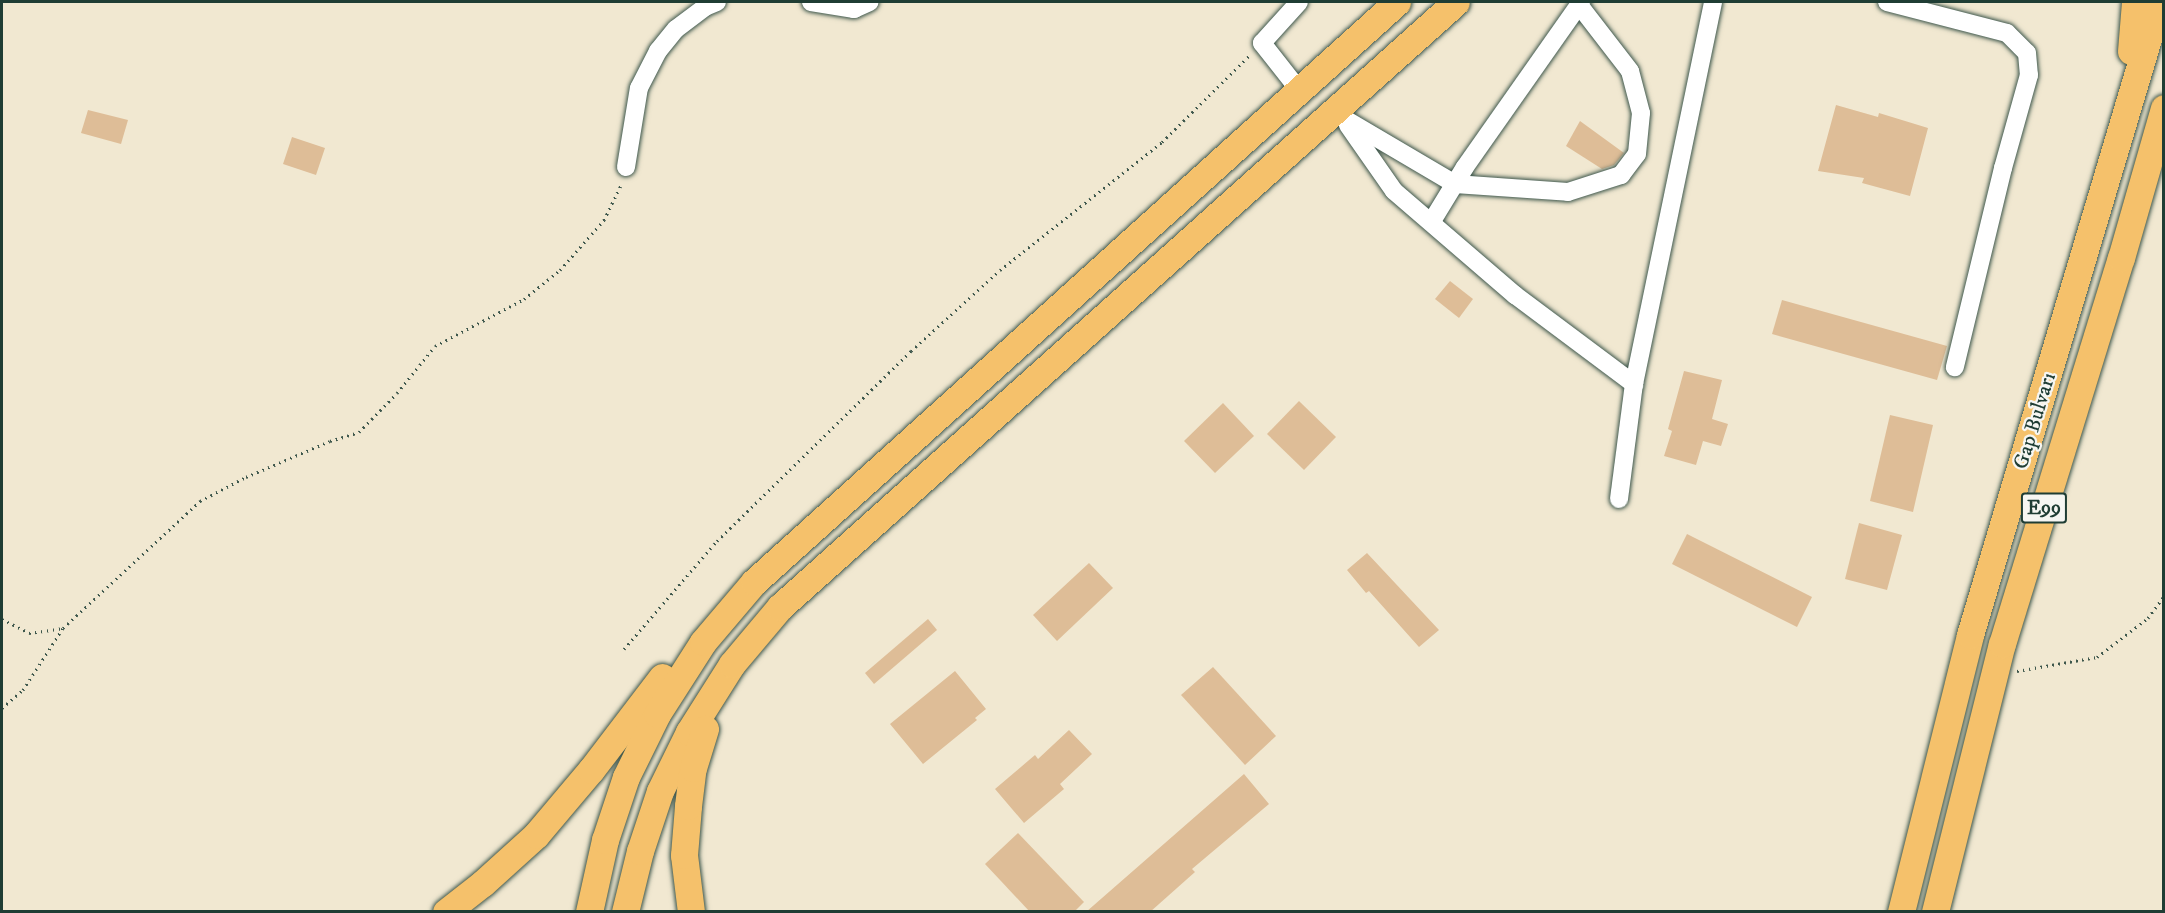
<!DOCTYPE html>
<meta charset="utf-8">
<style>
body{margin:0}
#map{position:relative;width:2165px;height:913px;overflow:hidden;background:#f1e8d1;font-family:"IM FELL DW Pica",serif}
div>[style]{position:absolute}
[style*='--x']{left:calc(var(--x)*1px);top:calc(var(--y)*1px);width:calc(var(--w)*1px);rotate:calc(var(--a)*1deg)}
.building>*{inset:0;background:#debd97}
.path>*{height:3px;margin-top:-1.5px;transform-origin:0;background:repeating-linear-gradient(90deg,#3e574c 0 1.5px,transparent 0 6px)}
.roads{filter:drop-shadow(0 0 2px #3e574c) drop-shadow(0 0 2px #3e574c)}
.minor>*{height:18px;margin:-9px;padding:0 9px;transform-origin:9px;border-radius:9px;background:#fff}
.highway>*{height:27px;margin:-13.5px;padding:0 13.5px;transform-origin:13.5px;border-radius:13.5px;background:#f5c16b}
span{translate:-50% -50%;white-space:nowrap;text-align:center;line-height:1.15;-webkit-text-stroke:4.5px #f6f6f2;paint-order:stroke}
.shield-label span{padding:2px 4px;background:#f6f6f2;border:2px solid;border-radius:4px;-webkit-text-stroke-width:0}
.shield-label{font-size:20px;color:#1f3d34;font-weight:700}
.street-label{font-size:21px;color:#1f3d34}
.frame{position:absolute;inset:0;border:3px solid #1f3d34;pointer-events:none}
</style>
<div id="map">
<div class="building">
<i style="clip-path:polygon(1836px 105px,1878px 117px,1879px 113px,1928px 128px,1910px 196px,1862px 183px,1864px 178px,1818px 171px)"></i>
<i style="clip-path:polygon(88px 110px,128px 120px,121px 144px,81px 133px)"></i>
<i style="clip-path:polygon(1580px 121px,1624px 153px,1614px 165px,1602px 169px,1566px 146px)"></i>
<i style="clip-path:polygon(292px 137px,325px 148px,316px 175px,283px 164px)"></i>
<i style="clip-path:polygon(1450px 281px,1473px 299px,1459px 318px,1435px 299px)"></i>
<i style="clip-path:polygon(1782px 300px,1947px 346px,1937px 380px,1772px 334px)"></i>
<i style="clip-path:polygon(1684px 371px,1722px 380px,1712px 419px,1728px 424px,1721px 446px,1703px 441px,1696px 465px,1664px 456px,1672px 431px,1668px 429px)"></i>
<i style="clip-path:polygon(1299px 401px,1336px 437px,1304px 470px,1267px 434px)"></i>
<i style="clip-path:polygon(1223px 403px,1254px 436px,1215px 473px,1184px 441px)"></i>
<i style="clip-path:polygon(1890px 415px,1933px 425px,1913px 512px,1870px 501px)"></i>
<i style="clip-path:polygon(1859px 523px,1902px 535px,1887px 590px,1845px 579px)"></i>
<i style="clip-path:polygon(1687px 534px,1812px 597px,1797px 627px,1672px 564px)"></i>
<i style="clip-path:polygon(1367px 553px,1439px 630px,1419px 647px,1369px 591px,1366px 593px,1347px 570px)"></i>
<i style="clip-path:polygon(1089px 563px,1113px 588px,1057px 641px,1033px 615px)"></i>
<i style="clip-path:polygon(928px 619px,937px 630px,874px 684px,865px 673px)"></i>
<i style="clip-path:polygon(1213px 667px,1276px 736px,1245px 765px,1181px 695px)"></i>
<i style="clip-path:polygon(955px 671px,986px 709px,975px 718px,977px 720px,923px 764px,890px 724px)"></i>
<i style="clip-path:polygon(1069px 730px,1092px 754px,1060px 784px,1064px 789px,1024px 823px,995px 789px,1035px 755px,1038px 759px)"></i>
<i style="clip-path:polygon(1244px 774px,1269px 804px,1192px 869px,1195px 872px,1150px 912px,1086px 912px)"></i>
<i style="clip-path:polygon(1018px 833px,1084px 902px,1074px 912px,1030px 912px,985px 864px)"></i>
</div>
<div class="path">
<i style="--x:2;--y:619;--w:30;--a:27"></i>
<i style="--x:29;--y:633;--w:34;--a:-8"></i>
<i style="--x:63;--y:628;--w:187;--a:-42.8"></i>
<i style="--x:200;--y:501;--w:52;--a:-27.6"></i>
<i style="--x:246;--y:477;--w:91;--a:-23.2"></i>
<i style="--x:330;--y:441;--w:30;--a:-17"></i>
<i style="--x:359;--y:432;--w:54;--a:-45.7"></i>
<i style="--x:397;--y:393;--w:60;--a:-51"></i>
<i style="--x:435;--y:346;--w:101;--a:-27.8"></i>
<i style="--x:524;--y:299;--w:46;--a:-38.9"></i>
<i style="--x:560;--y:270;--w:67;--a:-48.7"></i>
<i style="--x:604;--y:220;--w:41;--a:-64.1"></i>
<i style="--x:624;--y:649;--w:143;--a:-49.3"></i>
<i style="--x:717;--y:541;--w:272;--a:-44.4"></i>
<i style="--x:911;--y:351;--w:120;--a:-42.3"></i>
<i style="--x:1000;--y:270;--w:206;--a:-38.3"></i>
<i style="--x:1162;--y:142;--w:124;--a:-44.7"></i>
<i style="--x:2017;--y:671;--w:81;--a:-9.9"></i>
<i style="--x:2097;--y:657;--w:64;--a:-37.4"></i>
<i style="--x:2148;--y:618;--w:27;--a:-54"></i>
<i style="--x:2;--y:708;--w:28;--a:-41"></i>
<i style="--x:23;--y:690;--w:74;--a:-57.2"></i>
</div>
<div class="roads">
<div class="minor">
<i style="--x:811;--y:2;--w:44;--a:9.2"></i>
<i style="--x:854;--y:9;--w:17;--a:-24"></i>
<i style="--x:1887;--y:2;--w:124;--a:14.5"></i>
<i style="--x:2007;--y:33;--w:28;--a:45"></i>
<i style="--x:2027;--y:53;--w:22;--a:85"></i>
<i style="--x:2029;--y:75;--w:97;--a:105.6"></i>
<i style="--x:2003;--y:168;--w:205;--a:103.6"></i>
<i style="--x:1299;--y:90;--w:60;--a:-128.2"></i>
<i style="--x:1262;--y:43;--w:55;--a:-47.9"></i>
<i style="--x:1343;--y:118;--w:130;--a:30.5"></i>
<i style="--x:1455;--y:184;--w:113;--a:4"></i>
<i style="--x:1568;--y:192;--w:56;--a:-17.8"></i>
<i style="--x:1621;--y:175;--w:26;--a:-53"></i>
<i style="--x:1637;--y:154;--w:41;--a:-84.4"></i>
<i style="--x:1641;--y:113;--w:43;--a:-104.7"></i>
<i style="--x:1630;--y:71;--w:83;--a:-127.7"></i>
<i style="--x:1348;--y:125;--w:80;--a:55.1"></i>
<i style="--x:1394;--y:191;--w:160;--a:40.7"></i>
<i style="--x:1515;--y:295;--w:149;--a:36.8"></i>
<i style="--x:626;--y:167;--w:80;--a:-80.7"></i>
<i style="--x:639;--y:88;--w:42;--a:-62.8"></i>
<i style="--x:658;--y:51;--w:28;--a:-51"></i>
<i style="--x:676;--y:29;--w:36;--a:-37"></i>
<i style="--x:705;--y:7;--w:13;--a:-23"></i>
<i style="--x:1432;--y:221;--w:63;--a:-58.6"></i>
<i style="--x:1465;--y:167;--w:202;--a:-54.9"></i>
<i style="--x:1619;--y:499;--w:116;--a:-82.6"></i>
<i style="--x:1634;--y:384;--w:390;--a:-78.3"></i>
</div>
<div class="highway">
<i style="--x:2131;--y:51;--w:49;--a:-85.3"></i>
<i style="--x:446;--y:912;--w:47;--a:-38.1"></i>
<i style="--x:483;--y:883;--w:72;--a:-42.2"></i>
<i style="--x:536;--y:835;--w:85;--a:-49.8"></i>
<i style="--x:591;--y:770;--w:117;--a:-52.6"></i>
<i style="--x:589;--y:912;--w:74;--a:-77.5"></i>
<i style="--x:605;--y:840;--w:66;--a:-71.6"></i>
<i style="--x:626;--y:777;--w:70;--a:-63.8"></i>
<i style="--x:657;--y:714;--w:85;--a:-57.4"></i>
<i style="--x:703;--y:642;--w:79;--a:-49.6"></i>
<i style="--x:754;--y:582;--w:866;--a:-42.05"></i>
<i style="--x:625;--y:912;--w:63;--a:-76.2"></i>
<i style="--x:640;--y:851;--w:63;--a:-71.6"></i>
<i style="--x:660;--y:791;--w:66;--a:-63.8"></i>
<i style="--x:689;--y:732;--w:80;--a:-57.7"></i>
<i style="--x:732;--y:664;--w:75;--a:-49.9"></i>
<i style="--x:780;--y:607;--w:907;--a:-41.83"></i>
<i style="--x:691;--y:912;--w:57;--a:-97"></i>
<i style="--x:684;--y:855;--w:49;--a:-85.3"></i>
<i style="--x:688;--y:806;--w:38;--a:-83"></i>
<i style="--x:693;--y:768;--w:41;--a:-72.9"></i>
<i style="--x:1901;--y:912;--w:285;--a:-76"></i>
<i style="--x:1970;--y:635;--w:661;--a:-73.38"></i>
<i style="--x:1935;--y:912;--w:276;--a:-76"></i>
<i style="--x:2002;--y:644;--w:404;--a:-72.9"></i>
<i style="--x:2121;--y:258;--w:156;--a:-74"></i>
</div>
</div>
<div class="shield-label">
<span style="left:2044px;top:508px">E99</span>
</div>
<div class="street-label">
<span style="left:2035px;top:421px;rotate:-73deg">Gap Bulvarı</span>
</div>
<div class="frame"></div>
</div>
